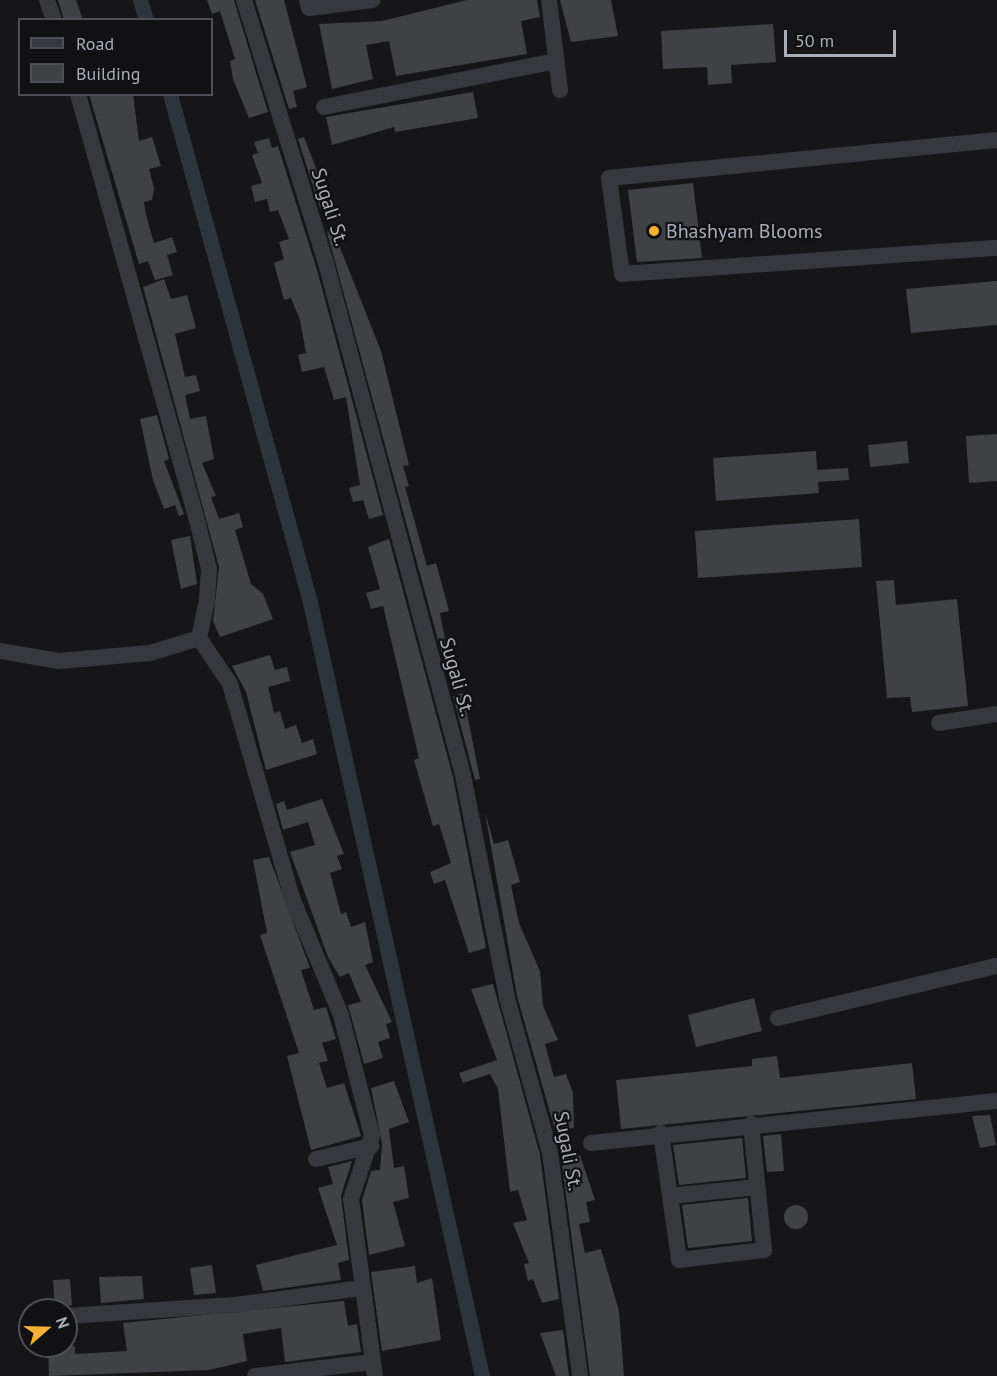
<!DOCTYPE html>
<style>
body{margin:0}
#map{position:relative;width:997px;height:1376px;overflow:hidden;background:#161618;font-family:"PT Sans",sans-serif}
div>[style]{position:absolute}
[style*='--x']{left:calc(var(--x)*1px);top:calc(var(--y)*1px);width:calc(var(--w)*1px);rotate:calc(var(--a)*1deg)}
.canal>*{height:15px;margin:-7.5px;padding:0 7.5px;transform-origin:7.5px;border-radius:7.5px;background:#2c353c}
.building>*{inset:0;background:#404145}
.round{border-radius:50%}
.minor>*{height:16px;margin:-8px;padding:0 8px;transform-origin:8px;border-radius:8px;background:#37383d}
.dots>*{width:16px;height:16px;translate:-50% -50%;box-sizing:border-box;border:3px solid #111113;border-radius:50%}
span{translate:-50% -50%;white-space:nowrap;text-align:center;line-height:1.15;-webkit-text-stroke:4.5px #111113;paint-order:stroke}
.street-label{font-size:20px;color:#a8adb8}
.poi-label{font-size:20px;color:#a8adb8}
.left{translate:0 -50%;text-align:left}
.legend{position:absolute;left:18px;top:18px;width:195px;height:78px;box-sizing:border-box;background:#111113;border:2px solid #4d4f55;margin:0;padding:8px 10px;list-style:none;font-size:18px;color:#a8adb8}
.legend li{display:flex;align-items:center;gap:12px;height:30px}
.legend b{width:30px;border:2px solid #4d4f55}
.north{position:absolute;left:18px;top:1298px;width:60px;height:60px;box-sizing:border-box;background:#111113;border:2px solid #4d4f55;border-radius:50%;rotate:70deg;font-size:16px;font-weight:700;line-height:24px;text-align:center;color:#a8adb8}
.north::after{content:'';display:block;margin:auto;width:21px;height:27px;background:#f2b134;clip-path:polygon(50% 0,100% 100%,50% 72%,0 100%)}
.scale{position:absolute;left:784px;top:30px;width:112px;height:27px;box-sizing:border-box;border:3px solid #a8adb8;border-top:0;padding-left:8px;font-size:18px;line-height:21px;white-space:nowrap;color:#a8adb8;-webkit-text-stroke:4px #111113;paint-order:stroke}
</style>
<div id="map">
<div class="canal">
<i style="--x:140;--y:0;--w:21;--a:73"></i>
<i style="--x:170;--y:94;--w:527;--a:74.59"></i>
<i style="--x:310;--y:602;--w:793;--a:77.47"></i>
</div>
<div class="building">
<i style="clip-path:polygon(58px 0,76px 0,83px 20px,64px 20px)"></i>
<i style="clip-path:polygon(207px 0,234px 0,268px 112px,249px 118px,233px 79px,230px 61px,235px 59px,220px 11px,212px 14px)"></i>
<i style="clip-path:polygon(255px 0,284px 0,307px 87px,293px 91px,297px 107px,289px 109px)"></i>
<i style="clip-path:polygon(467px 0,537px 0,540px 17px,521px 21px,527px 54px,396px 76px,389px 41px,366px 45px,373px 79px,332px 89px,319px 24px,382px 21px)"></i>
<i style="clip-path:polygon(560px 0,611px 0,618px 36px,571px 42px)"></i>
<i style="clip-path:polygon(773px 24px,776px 62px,731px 65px,732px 83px,708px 85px,707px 67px,663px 69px,661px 31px)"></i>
<i style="clip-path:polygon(473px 92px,478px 118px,395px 132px,394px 127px,332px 145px,326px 117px)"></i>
<i style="clip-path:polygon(89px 94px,133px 94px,139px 141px,152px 137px,161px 166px,149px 169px,154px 188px,152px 200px,144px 202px,146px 215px,154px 243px,172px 237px,177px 252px,167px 255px,173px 275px,155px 280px,148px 261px,139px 264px)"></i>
<i style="clip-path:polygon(304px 137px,330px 204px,320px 208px,298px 139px)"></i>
<i style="clip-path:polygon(269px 138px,272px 148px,278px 146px,317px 270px,383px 515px,369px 519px,363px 500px,353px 502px,349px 488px,360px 485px,346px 397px,334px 400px,324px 367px,302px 372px,298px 355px,306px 353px,300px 320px,291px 298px,284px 300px,274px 263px,284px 259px,279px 242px,289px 239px,278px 210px,270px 212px,267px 199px,255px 202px,251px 186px,262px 183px,252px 155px,258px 153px,254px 142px)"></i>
<i style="clip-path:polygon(693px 183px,702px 258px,637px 262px,628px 190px)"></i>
<i style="clip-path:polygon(333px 230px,381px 351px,409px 465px,403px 466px,409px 486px,405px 487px,427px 566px,436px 563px,444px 592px,449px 611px,440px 613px,449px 660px,444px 662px,327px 232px)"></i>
<i style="clip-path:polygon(164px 279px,171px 299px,187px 295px,196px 328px,175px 334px,185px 377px,196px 375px,200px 391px,185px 395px,190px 419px,206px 416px,214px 459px,202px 463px,216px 496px,211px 497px,219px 519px,239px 513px,243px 527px,235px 530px,251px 584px,263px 594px,273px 619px,220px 637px,213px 621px,219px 567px,143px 287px)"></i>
<i style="clip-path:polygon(997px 281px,997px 325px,911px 333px,906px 289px)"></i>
<i style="clip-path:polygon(157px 415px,169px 459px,164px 461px,184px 514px,179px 516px,175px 505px,164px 509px,153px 480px,140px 419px)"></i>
<i style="clip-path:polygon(997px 434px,997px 481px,969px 483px,966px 436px)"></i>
<i style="clip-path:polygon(907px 441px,909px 463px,870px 467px,868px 445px)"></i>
<i style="clip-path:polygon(816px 451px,817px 470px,848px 468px,849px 480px,818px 482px,819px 493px,716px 501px,713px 458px)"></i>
<i style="clip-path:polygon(859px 519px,862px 567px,698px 578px,695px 531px)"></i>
<i style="clip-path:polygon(190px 536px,197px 584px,181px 589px,171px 540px)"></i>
<i style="clip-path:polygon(389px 539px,453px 777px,486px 948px,469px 953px,445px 880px,434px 884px,430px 872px,451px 863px,439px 824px,433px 826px,414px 760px,419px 758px,383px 606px,371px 609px,366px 593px,380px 589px,368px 547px)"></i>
<i style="clip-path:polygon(894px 580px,896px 605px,957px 599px,968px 706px,912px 712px,910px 697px,887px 698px,876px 581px)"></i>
<i style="clip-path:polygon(270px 655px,275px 670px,287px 667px,290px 681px,268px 687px,274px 713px,280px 711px,285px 729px,296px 725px,302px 743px,313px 739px,317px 754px,266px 770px,246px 692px,232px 666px)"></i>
<i style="clip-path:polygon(463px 693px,480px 779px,475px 780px,453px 696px)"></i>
<i style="clip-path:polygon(322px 799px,344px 854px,337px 856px,342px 869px,330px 873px,341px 914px,346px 912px,351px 927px,365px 922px,373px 962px,365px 965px,392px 1022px,386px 1024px,390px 1038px,378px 1042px,383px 1058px,364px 1064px,348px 1005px,361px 1002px,349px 973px,340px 977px,328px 957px,290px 852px,315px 845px,308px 822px,283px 830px,276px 804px,284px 801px,287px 810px)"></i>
<i style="clip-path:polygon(485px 812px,494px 844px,508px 840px,520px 882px,511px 885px,519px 923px,540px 971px,543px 1006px,558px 1040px,545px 1044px,554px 1077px,566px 1074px,573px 1093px,574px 1128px,555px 1130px,517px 996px)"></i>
<i style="clip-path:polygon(269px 857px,310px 968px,301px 970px,314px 1010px,326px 1007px,336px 1039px,322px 1043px,328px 1061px,319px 1063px,327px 1088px,344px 1083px,361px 1136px,311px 1150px,287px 1056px,299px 1053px,260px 935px,267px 933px,253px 860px)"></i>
<i style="clip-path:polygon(493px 984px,540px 1155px,559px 1299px,542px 1303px,533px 1279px,528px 1281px,524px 1264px,529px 1263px,513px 1223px,527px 1220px,518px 1190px,510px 1192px,498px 1089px,490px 1074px,463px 1083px,459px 1073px,497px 1060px,471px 989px)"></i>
<i style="clip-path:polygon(754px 998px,762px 1031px,696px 1047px,688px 1015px)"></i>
<i style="clip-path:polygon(777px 1056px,780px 1078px,912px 1063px,916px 1099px,621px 1129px,616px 1080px,752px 1066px,752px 1059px)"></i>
<i style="clip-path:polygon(394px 1081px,409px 1122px,389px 1129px,394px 1168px,404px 1166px,409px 1198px,393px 1202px,405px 1246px,369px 1255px,362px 1200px,371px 1171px,380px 1170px,382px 1144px,371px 1088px)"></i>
<i style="clip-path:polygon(990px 1115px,996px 1145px,980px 1148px,972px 1116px)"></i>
<i style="clip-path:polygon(781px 1134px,784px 1171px,767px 1172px,763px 1136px)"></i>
<i style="clip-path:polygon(742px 1138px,746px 1178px,679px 1185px,673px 1145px)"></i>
<i style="clip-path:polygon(580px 1155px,595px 1200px,586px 1202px,590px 1222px,579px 1224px,585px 1253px,601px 1249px,619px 1311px,624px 1376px,590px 1376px,561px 1157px)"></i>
<i style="clip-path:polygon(352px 1161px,341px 1196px,349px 1260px,338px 1263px,341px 1280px,263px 1291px,256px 1265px,337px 1245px,318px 1188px,333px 1184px,328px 1167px)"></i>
<i style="clip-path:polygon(748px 1198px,752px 1241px,688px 1248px,682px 1205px)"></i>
<i class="round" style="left:784px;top:1205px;width:24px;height:24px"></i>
<i style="clip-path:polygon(212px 1265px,216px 1293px,194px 1295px,190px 1268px)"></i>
<i style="clip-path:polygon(415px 1266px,417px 1283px,432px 1278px,441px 1340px,382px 1351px,371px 1272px)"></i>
<i style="clip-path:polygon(142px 1276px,144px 1299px,101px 1303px,99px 1277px)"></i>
<i style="clip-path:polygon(70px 1279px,72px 1305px,55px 1310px,53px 1280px)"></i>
<i style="clip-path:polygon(344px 1301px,348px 1326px,357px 1324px,361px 1352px,285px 1362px,281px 1328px,243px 1334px,247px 1361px,209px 1370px,49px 1376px,48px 1346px,75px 1346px,75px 1354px,127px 1351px,123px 1323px)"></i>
<i style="clip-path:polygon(563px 1330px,569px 1376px,556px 1376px,540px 1333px)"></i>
</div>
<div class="minor">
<i style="--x:47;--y:0;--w:21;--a:71"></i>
<i style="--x:244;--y:0;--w:280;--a:72.7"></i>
<i style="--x:327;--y:267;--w:526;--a:75.01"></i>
<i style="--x:463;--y:775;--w:227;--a:78.8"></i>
<i style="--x:507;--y:998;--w:161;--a:74.5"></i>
<i style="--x:550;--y:1153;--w:225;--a:82.3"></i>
<i style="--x:307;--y:0;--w:8;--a:76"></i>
<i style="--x:309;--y:8;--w:64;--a:-7.1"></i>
<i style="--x:549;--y:0;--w:91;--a:83"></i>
<i style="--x:324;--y:107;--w:237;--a:-11.2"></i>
<i style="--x:997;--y:140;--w:390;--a:174.4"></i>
<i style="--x:609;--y:178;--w:97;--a:82.3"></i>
<i style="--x:622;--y:274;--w:376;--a:-4"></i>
<i style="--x:199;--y:638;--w:55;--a:56"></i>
<i style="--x:230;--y:684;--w:223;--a:73.8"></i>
<i style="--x:292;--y:898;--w:127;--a:67.3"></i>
<i style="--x:341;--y:1015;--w:125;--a:75.6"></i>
<i style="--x:372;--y:1136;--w:66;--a:108.4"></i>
<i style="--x:351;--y:1199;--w:179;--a:82.3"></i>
<i style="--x:0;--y:651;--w:60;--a:9.6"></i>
<i style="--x:59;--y:661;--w:91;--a:-5"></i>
<i style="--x:150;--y:653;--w:51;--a:-17"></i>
<i style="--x:199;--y:638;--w:40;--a:-78"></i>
<i style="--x:207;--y:599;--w:30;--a:-86"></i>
<i style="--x:209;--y:569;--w:46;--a:-103.7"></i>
<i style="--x:198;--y:524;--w:446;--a:-105.6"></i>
<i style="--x:939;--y:723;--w:59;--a:-8.8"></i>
<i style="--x:778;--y:1018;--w:225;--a:-13.4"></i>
<i style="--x:661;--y:1133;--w:128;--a:81.9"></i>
<i style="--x:679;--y:1260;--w:86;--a:-6.7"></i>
<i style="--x:764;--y:1250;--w:127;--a:-95.9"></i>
<i style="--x:591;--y:1143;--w:408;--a:-5.9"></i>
<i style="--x:316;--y:1159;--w:57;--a:-13.1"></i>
<i style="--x:670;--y:1196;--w:87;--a:-5.9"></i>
<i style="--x:66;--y:1316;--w:169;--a:-3.7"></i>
<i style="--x:235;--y:1305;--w:129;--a:-7.6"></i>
<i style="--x:255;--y:1376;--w:118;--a:-6.8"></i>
</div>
<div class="dots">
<i style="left:654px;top:231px;background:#f2b134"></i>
</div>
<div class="street-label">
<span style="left:330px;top:207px;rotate:72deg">Sugali St.</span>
<span style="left:457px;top:677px;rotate:74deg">Sugali St.</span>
<span style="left:568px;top:1151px;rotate:79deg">Sugali St.</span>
</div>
<div class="poi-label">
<span class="left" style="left:666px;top:231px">Bhashyam Blooms</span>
</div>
<ul class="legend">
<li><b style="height:8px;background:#37383d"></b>Road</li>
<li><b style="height:16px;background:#404145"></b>Building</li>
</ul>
<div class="north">N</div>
<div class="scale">50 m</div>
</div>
